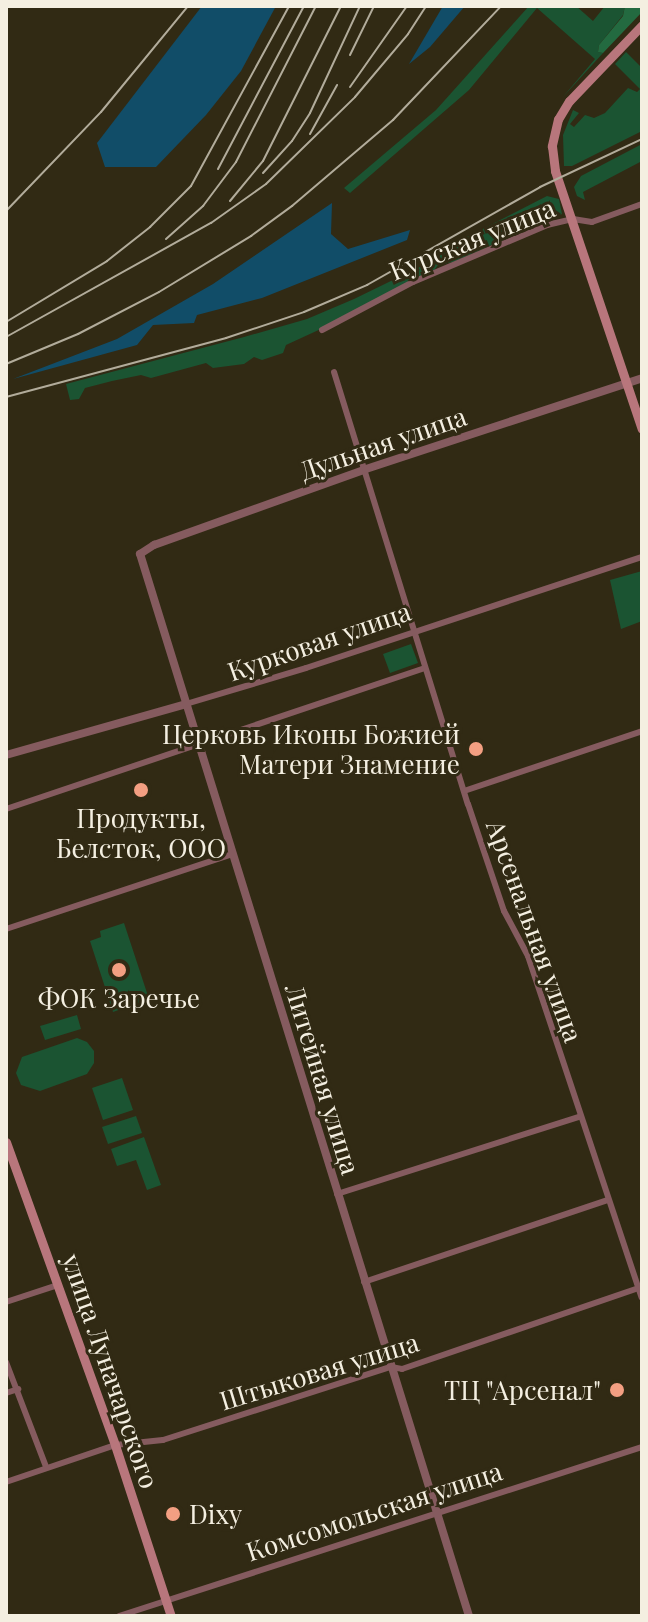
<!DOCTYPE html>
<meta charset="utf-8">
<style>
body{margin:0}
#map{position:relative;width:648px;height:1622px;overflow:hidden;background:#312a14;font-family:"Playfair Display",serif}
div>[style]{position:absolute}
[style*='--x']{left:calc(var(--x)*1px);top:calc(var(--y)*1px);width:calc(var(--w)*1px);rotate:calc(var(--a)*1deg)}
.green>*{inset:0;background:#1b5432}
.forest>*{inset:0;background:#236a40}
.water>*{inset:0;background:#114d68}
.minor>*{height:6px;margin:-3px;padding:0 3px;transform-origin:3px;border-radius:3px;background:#855b5f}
.tertiary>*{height:8px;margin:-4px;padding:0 4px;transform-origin:4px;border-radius:4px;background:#855b5f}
.secondary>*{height:9px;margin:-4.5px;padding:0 4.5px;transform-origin:4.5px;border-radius:4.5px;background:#b8767c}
.rail>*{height:2px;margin:-1px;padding:0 1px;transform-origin:1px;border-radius:1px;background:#b2ac9b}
.dots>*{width:22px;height:22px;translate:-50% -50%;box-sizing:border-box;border:4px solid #312a14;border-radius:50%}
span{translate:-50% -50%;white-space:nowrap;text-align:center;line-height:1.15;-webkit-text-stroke:6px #312a14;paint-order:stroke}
.street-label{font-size:26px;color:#f4efe1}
.poi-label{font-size:26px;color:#f4efe1}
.right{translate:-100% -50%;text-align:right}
.left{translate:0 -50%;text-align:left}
.frame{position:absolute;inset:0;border:8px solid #f4efe1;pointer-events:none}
</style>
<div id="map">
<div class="green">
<i style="clip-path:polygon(529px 6px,576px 6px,593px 21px,605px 6px,625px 6px,623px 15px,599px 45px,598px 52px,603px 53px,562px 98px,595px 59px,537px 8px,469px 90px,350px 193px,344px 188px,436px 110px)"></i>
<i style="clip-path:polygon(626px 52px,642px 68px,642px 131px,572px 166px,564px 166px,563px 135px,573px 110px,579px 113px,570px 124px,574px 127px,585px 115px,594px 118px,605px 113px,628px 88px,637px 92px,640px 89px,615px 64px)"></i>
<i style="clip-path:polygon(642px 144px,642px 161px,583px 192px,585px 200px,577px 196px,574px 187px,581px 176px)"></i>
<i style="clip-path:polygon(547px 196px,559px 199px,562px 214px,453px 262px,438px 265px,433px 272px,413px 279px,349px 316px,286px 345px,283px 353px,262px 360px,254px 357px,244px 364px,213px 368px,206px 363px,151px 378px,141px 375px,112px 381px,85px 388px,79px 399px,70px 400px,66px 384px,244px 337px,307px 319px,354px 299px,436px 259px,455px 243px)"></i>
<i style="clip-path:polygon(642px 571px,642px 621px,621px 629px,610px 580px)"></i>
<i style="clip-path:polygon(411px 644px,418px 663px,390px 673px,383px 654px)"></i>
<i style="clip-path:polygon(124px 923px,149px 999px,113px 1012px,90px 941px,101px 937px,100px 931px)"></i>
<i style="clip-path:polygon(77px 1015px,81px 1029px,45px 1040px,40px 1026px)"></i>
<i style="clip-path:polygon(77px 1038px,87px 1042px,94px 1051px,94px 1063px,87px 1074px,40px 1091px,21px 1085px,16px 1073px,22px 1057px)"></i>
<i style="clip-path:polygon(122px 1078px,133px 1110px,103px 1120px,92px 1088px)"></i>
<i style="clip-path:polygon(136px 1116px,142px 1133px,108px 1144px,102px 1127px)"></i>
<i style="clip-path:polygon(144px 1137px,161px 1185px,147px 1190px,136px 1160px,117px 1166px,111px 1149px)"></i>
</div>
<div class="forest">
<i style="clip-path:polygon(625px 6px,642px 6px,642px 12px,603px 53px,598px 52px,599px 45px,623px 16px)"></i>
</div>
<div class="water">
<i style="clip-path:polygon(202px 6px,276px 6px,241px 71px,206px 115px,156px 167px,105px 167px,97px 143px)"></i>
<i style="clip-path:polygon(443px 6px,465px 6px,430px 47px,409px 64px)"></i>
<i style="clip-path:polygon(332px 203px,331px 234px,348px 249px,410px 230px,407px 240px,262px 298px,197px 315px,194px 323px,153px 325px,137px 345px,13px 379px,117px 339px,213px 284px)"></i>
</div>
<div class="minor">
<i style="--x:322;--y:330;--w:103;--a:-27.8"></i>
<i style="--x:413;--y:282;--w:146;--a:-23"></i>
<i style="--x:547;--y:225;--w:27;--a:-13"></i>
<i style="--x:573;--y:219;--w:19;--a:9"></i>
<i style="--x:592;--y:222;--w:53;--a:-19.8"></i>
<i style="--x:334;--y:372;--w:452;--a:72.8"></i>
<i style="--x:468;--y:804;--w:113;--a:71.4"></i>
<i style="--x:504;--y:911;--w:51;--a:61.9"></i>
<i style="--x:528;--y:956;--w:360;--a:71.6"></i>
<i style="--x:186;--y:704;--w:125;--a:-16.7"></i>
<i style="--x:306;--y:668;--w:354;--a:-18.3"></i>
<i style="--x:464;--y:791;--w:188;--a:-18.6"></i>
<i style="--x:6;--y:809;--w:442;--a:-18.6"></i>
<i style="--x:6;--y:929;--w:239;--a:-18.3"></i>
<i style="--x:337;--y:1194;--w:254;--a:-17.7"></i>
<i style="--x:364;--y:1282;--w:256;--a:-18.6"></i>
<i style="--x:6;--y:1302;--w:55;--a:-18.1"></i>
<i style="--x:6;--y:1362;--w:112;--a:69.1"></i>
<i style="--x:6;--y:1393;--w:13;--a:-18"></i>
<i style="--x:6;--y:1482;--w:115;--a:-18.7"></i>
<i style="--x:115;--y:1445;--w:48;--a:-5.9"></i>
<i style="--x:163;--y:1440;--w:239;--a:-17.8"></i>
<i style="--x:391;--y:1367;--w:11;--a:10"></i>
<i style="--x:402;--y:1369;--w:254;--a:-18.9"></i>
<i style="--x:119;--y:1616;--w:550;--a:-17.91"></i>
</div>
<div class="tertiary">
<i style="--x:6;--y:755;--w:187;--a:-15.8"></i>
<i style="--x:469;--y:1616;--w:1112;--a:-107.21"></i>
<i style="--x:140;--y:554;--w:17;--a:-33"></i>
<i style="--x:154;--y:545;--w:225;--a:-19.7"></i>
<i style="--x:366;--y:469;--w:291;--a:-18.2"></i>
</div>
<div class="secondary">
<i style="--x:642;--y:25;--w:105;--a:133.8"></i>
<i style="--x:569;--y:101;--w:21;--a:121"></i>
<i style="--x:558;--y:119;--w:28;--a:103"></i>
<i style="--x:552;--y:146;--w:25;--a:83"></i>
<i style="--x:555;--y:171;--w:272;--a:71.4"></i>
<i style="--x:6;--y:1142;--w:322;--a:70.2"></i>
<i style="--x:115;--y:1445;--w:180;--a:71.9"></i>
</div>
<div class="rail">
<i style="--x:350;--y:55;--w:55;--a:-63.9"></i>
<i style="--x:350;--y:87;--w:99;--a:-54.9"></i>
<i style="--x:310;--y:134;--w:56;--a:-61.1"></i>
<i style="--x:218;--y:169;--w:184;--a:-62.2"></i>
<i style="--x:263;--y:173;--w:43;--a:-47.8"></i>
<i style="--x:292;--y:141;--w:33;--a:-57"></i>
<i style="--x:310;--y:113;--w:118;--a:-65"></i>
<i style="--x:230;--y:201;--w:52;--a:-50.5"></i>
<i style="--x:263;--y:161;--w:174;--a:-63.3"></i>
<i style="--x:6;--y:211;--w:137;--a:-46.2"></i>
<i style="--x:101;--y:112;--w:137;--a:-50.6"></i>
<i style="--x:166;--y:239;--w:50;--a:-41.7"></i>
<i style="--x:203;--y:206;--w:55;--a:-53.1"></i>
<i style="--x:236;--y:162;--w:175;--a:-62.9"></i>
<i style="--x:6;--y:322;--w:118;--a:-31.1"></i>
<i style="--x:107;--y:261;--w:55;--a:-38.3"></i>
<i style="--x:150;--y:227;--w:58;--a:-45"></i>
<i style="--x:191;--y:186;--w:205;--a:-61.4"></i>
<i style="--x:6;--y:337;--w:235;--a:-29.1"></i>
<i style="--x:211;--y:223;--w:67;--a:-35.3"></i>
<i style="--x:266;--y:184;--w:124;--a:-44.3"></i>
<i style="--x:355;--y:97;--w:82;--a:-49.9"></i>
<i style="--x:408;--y:34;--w:33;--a:-57"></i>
<i style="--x:6;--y:364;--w:78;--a:-22.6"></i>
<i style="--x:78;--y:334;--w:91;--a:-27.4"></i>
<i style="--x:159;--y:292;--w:108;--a:-31.3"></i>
<i style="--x:251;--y:236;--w:51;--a:-36.2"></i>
<i style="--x:292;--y:206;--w:133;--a:-40.4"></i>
<i style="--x:393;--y:120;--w:157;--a:-46.5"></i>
<i style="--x:6;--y:397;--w:228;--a:-15"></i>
<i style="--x:226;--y:338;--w:82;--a:-18.4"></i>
<i style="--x:304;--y:312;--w:69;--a:-23.2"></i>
<i style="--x:367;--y:285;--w:199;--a:-29.5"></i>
<i style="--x:540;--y:187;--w:113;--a:-25.2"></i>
</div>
<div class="dots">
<i style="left:476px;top:749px;background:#f39f82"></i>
<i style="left:141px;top:790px;background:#f39f82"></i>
<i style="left:119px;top:970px;background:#f39f82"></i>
<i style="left:617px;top:1390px;background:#f39f82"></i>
<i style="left:173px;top:1514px;background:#f39f82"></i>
</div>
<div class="street-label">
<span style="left:472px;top:239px;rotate:-22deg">Курская улица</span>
<span style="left:383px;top:443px;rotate:-19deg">Дульная улица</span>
<span style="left:319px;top:641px;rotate:-19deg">Курковая улица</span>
<span style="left:535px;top:931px;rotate:70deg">Арсенальная улица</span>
<span style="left:323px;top:1079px;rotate:73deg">Литейная улица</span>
<span style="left:111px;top:1371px;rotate:71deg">улица Луначарского</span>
<span style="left:319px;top:1371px;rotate:-17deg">Штыковая улица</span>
<span style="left:374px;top:1511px;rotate:-18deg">Комсомольская улица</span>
</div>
<div class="poi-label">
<span class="right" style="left:460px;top:749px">Церковь Иконы Божией<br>Матери Знамение</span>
<span style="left:141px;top:833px">Продукты,<br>Белсток, ООО</span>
<span style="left:119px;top:998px">ФОК Заречье</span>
<span class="right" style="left:601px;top:1390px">ТЦ "Арсенал"</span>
<span class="left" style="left:189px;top:1514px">Dixy</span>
</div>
<div class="frame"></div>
</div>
